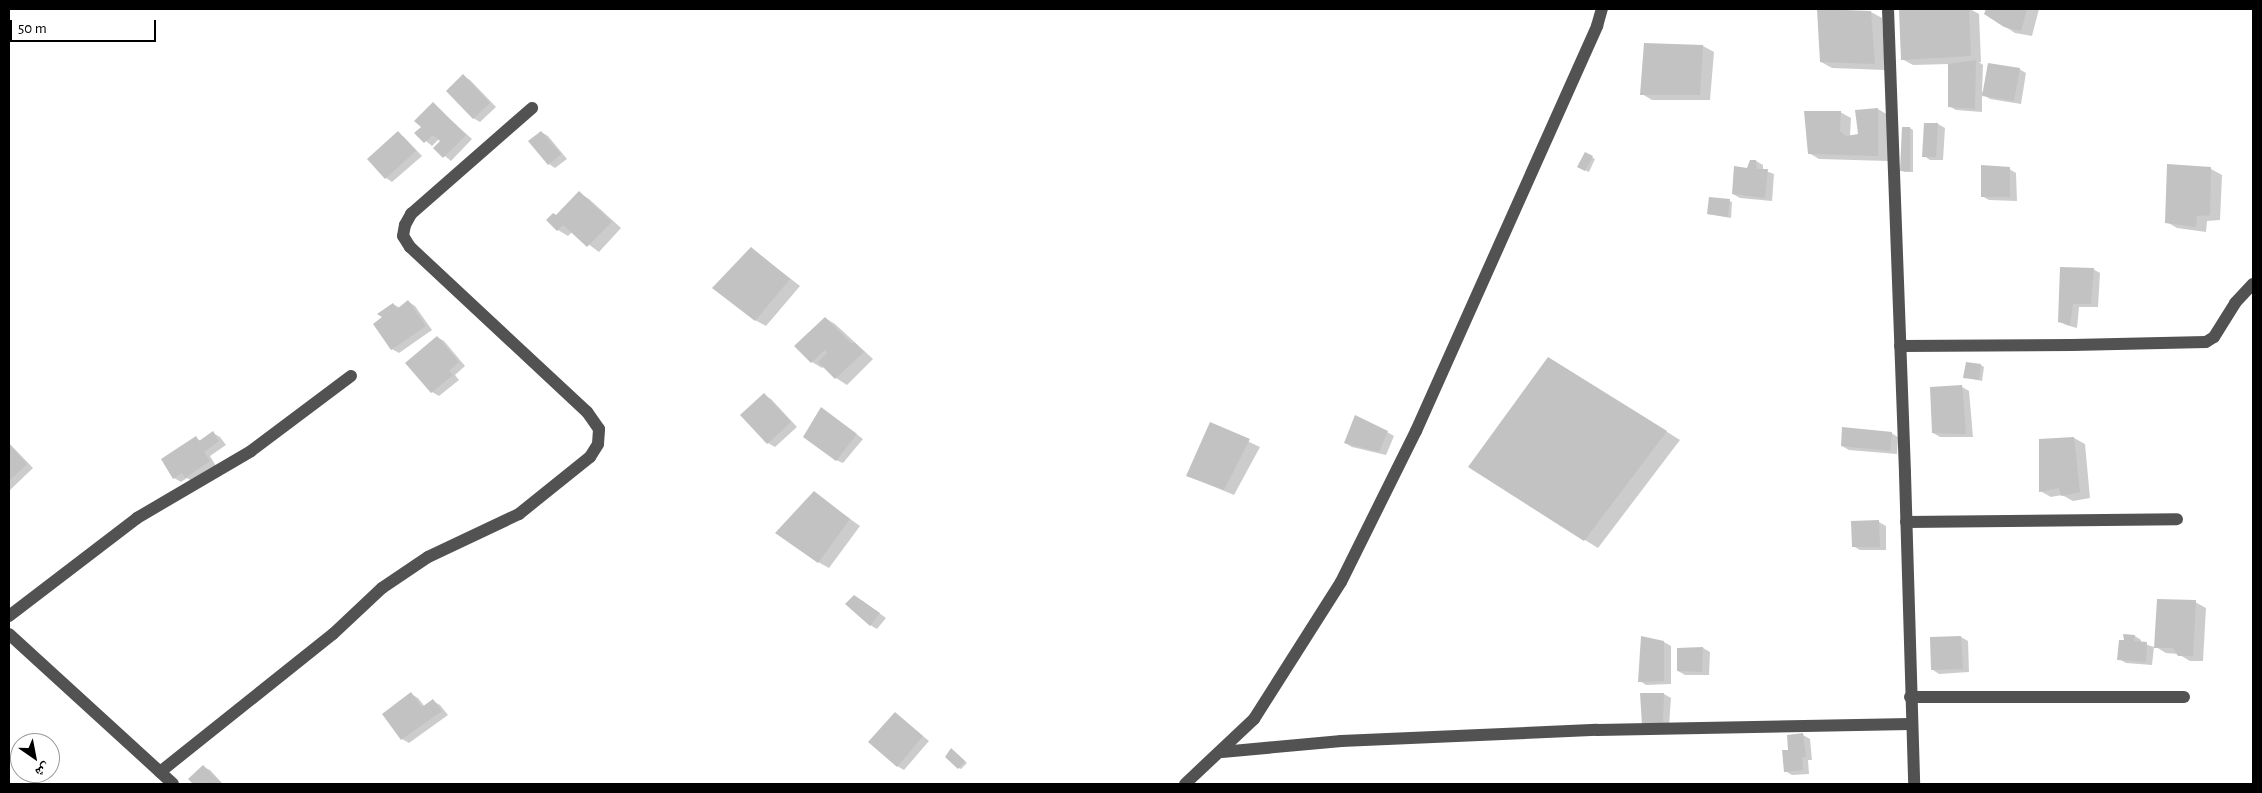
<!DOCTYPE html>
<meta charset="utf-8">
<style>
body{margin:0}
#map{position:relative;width:2262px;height:793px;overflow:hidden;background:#fff;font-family:"Alegreya Sans","Noto Naskh Arabic",sans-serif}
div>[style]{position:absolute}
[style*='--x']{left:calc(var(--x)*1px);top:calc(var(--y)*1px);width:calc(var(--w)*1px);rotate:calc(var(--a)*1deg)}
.shadow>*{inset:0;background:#0003}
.building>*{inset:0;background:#c2c2c2}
.minor>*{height:12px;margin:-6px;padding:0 6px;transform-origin:6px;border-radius:6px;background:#525252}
span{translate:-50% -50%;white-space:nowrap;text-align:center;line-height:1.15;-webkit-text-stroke:4.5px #fff;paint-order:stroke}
.frame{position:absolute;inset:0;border:10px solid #000;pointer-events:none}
.north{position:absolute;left:10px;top:733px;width:50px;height:50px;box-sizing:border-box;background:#fff;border:1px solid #999;border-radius:50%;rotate:147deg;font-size:14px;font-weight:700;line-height:20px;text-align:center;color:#000}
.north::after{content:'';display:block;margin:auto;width:18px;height:22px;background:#000;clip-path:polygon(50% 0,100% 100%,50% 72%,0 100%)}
.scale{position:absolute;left:10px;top:20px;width:146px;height:22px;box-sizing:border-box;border:2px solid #000;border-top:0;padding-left:6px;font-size:15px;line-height:18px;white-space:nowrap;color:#000;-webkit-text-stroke:4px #fff;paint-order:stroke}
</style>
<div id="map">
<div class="shadow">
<i style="clip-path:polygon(1818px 9px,1871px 12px,1882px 18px,1885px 70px,1832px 68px,1821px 62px)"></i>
<i style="clip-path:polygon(1906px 9px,1970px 9px,1979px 14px,1981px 62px,1979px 62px,1983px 65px,1982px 92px,2019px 69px,2026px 73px,2021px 104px,1990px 99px,1982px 94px,1982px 112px,1956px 110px,1949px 106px,1949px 64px,1913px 65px,1902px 59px,1910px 11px)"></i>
<i style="clip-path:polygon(1987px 9px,2039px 9px,2032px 36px,2015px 33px,2004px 26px,1986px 13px)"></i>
<i style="clip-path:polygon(1646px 44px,1703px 46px,1714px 52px,1710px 100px,1652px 100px,1642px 94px)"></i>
<i style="clip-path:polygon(463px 76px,470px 80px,496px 107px,480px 122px,473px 118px)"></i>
<i style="clip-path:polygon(433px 104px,472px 139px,451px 161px,435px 148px,442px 141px,439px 139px,432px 146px,416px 133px,422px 127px)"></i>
<i style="clip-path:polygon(1878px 109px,1888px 115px,1888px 161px,1819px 159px,1809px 153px,1840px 112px,1851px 118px,1850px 136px,1859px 135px)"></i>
<i style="clip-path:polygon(1925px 124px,1938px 124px,1945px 128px,1943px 160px,1930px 160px,1924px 156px)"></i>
<i style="clip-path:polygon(1910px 128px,1913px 130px,1913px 172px,1904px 172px,1901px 170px)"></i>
<i style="clip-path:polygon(541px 132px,548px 136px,567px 159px,555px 168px,549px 164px)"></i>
<i style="clip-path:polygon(398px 133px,404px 137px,422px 156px,392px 182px,386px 178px)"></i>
<i style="clip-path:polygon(1585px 153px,1595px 159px,1589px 172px,1578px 167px)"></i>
<i style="clip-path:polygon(1756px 161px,1763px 165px,1763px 170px,1774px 174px,1772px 201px,1740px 198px,1733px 194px,1748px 169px)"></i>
<i style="clip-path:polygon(2168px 165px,2211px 169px,2222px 175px,2220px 220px,2207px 221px,2206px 232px,2177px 228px,2167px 222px)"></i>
<i style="clip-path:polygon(2009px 169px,2016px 173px,2017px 201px,1989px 200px,1982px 196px)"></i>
<i style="clip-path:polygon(579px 193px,589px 199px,621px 228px,599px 252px,572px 232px,568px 236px,558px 230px,557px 216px)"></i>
<i style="clip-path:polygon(1729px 201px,1732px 202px,1731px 218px,1708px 214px)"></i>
<i style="clip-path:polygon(751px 248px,800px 286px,766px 326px,755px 320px)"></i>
<i style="clip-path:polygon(2093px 269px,2100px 273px,2098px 307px,2079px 307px,2077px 328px,2066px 325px,2059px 321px)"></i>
<i style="clip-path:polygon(409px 302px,415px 306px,432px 330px,399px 353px,392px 349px,384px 317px,393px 304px,400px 308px)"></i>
<i style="clip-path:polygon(825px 318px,835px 324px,873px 359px,847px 385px,836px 378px,824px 366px,822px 368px,812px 362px,796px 346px)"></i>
<i style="clip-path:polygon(437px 337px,444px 341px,465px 366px,455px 375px,459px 380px,439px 396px,432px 392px,407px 363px)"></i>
<i style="clip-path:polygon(1981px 365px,1984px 367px,1982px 381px,1965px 377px)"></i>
<i style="clip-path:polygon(1563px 367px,1680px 440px,1598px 548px,1585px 540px)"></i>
<i style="clip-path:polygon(1962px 387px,1969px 391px,1973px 437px,1940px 437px,1933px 433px)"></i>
<i style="clip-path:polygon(764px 395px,771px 399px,797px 427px,775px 447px,768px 443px)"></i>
<i style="clip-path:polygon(828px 413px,863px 439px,843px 463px,836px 460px)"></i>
<i style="clip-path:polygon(1210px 424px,1260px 447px,1234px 495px,1188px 476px)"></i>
<i style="clip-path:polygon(1387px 432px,1394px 436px,1386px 455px,1352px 447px,1345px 443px)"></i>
<i style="clip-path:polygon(213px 433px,220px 437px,226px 445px,210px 456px,216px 466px,192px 481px,187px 478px,181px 482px,174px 478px,196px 438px,201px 441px)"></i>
<i style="clip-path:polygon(1891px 433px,1898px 437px,1897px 454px,1849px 450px,1842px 446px)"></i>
<i style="clip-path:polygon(2074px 438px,2085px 444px,2090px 498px,2073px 501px,2062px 495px,2051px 497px,2040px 491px)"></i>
<i style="clip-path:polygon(9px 443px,33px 468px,9px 491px)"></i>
<i style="clip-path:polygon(814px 493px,860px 526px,829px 568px,818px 562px)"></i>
<i style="clip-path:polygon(1853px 522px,1879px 522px,1886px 526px,1886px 550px,1860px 550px,1853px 546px)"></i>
<i style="clip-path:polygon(861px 600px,886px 618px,877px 629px,870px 625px)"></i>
<i style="clip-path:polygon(2195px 602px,2206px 608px,2203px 661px,2190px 661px,2178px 654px,2166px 653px,2156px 647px)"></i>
<i style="clip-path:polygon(2135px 636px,2141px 640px,2141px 643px,2154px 647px,2152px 665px,2126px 663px,2119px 659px,2126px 642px)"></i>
<i style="clip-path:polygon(1961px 637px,1968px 641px,1969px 672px,1939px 674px,1933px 670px,1931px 638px)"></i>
<i style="clip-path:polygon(1664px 642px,1671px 646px,1671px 684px,1646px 685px,1640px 681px)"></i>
<i style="clip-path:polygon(1703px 648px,1710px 652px,1709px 675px,1685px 675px,1678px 671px)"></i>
<i style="clip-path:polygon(411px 694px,418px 698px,425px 707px,433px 701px,440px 705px,448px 715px,409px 743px,402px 739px,383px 714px)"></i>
<i style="clip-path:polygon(1664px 694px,1671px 698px,1669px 726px,1650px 728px)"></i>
<i style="clip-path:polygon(895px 713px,929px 741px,904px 770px,897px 766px)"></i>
<i style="clip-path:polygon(1803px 735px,1810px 739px,1812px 760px,1808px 760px,1809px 774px,1792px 775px,1785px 771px,1789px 751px)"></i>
<i style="clip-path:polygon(955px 752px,967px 763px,961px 769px,959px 768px)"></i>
<i style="clip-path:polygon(203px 767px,210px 770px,223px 784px,195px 784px,190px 779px)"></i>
</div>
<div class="building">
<i style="clip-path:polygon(1817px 9px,1871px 11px,1875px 64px,1820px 62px)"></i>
<i style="clip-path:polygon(1905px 9px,1969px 9px,1971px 56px,1901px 60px,1899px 10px)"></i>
<i style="clip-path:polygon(1986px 9px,2027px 9px,2021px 31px,2004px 27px,1984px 14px)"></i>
<i style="clip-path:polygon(1644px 43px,1703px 45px,1700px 95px,1640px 95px)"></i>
<i style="clip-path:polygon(1976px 60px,1975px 109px,1948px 107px,1948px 64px)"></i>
<i style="clip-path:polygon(1988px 63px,2020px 68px,2014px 101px,1982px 96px)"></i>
<i style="clip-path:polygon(463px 74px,490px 103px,473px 119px,446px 91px)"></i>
<i style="clip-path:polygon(433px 102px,466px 135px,443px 158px,433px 148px,440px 141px,433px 135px,424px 143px,414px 133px,421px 127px,414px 121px)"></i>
<i style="clip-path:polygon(1878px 108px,1878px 156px,1808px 154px,1804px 111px,1841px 111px,1840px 131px,1846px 136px,1858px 134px,1855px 110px)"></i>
<i style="clip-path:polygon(1924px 123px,1938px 123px,1936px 157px,1922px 157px)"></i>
<i style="clip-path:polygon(1902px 127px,1910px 127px,1910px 171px,1900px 171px)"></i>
<i style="clip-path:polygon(398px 131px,416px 151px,385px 179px,367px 159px)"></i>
<i style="clip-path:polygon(541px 131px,561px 154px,548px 165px,528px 141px)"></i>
<i style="clip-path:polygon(1585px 152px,1593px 156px,1585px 171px,1577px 167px)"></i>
<i style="clip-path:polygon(1750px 160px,1756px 160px,1757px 169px,1768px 169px,1765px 198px,1732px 194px,1734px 166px,1747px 168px)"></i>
<i style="clip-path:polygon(2167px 164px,2211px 167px,2210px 215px,2197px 216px,2196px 227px,2165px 223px)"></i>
<i style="clip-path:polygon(1981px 165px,2010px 167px,2010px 197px,1981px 197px)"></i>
<i style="clip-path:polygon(579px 191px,612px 222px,587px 247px,563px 225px,557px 231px,546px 220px,553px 213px,556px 215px)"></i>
<i style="clip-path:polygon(1709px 197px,1730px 199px,1728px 217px,1707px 214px)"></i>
<i style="clip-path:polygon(751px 247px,790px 279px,755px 321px,712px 288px)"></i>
<i style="clip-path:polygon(2060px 267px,2094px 268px,2091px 304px,2073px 304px,2070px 325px,2058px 322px)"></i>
<i style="clip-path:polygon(408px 300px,426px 326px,391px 350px,373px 324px,382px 317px,377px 314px,393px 303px,397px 309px)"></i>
<i style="clip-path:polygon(825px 317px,851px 343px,855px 343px,864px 352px,835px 379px,818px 362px,827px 353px,825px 350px,811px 363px,794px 346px)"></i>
<i style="clip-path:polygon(437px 336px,459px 362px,449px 371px,453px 375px,431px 393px,405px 363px)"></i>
<i style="clip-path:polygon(1548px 357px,1667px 431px,1584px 541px,1468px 467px)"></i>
<i style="clip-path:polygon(1966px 362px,1981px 364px,1979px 380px,1963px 378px)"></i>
<i style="clip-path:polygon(1962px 385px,1966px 434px,1932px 433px,1930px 387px)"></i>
<i style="clip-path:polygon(764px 393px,791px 422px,767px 444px,740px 415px)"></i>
<i style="clip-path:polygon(821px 407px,857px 434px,836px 461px,803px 437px)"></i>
<i style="clip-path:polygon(1355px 415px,1388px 431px,1379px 452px,1344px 443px)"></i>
<i style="clip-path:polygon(1210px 422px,1250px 439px,1224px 490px,1186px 476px)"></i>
<i style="clip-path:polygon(1842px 427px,1892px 432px,1890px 451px,1841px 446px)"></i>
<i style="clip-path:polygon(213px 431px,219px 441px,204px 452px,210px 461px,185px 478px,182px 473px,173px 479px,161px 459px,196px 436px,199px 441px)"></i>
<i style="clip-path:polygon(2074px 437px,2080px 492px,2061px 496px,2059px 488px,2039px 492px,2039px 439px)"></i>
<i style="clip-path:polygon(9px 444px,27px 464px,9px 481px)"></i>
<i style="clip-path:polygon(814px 491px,850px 519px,818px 563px,775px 533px)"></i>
<i style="clip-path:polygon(1879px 520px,1880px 547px,1852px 547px,1851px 521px)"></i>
<i style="clip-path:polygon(854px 595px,880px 613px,870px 626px,845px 604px)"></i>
<i style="clip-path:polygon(2157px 599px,2196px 600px,2193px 656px,2178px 656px,2173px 648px,2154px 648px)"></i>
<i style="clip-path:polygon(2123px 634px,2135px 635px,2134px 641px,2147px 642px,2146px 662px,2117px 660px,2119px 640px,2124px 640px)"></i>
<i style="clip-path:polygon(1641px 636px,1664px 641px,1664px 681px,1638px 682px)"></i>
<i style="clip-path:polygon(1961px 636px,1963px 669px,1931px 670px,1930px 637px)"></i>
<i style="clip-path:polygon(1703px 647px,1702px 672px,1677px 671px,1677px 648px)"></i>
<i style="clip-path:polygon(411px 692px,422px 707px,433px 699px,442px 711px,401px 740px,382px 714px)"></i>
<i style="clip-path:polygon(1640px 693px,1664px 693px,1663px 723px,1642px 725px)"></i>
<i style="clip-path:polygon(895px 712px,923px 736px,897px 767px,868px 742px)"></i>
<i style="clip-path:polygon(1803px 733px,1806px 757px,1802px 757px,1803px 770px,1784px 772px,1782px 750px,1788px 750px,1787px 735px)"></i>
<i style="clip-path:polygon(951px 748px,965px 761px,958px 769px,945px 757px)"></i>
<i style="clip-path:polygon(203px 765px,222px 784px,193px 784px,188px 779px)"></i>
</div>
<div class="minor">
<i style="--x:1888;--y:9;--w:465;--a:87.9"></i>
<i style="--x:1905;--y:474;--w:310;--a:88.3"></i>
<i style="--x:1900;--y:346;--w:172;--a:-0.3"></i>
<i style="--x:2072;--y:345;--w:134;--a:-1.3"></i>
<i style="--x:2206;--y:342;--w:9;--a:-32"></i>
<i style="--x:2214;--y:337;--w:40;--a:-58"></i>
<i style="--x:2235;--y:303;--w:26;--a:-47"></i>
<i style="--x:1906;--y:522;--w:271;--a:-0.6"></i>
<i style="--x:9;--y:616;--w:161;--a:-37.4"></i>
<i style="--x:137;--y:518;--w:132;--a:-30.4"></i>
<i style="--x:251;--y:451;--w:125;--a:-36.9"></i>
<i style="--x:9;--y:634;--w:222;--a:42.4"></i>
<i style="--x:1910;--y:697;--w:274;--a:0"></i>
<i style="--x:1222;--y:752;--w:120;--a:-5.3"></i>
<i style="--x:1341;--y:741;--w:256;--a:-2.5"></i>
<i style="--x:1597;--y:730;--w:313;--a:-1.1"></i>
<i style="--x:160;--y:772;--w:221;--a:-38.6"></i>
<i style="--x:333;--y:634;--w:67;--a:-43.2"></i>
<i style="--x:382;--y:588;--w:55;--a:-34"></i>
<i style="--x:428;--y:557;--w:101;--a:-25.3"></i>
<i style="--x:519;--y:514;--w:91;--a:-38.8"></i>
<i style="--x:590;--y:457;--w:15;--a:-58"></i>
<i style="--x:598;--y:444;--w:15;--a:-86"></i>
<i style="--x:599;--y:429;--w:21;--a:-125"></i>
<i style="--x:587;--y:412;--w:242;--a:-137"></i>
<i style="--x:410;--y:247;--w:13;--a:-122"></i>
<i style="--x:403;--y:236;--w:11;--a:-80"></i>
<i style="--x:405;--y:225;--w:13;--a:-61"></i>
<i style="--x:411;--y:214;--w:161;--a:-41.2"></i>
<i style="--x:1185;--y:784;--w:95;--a:-43.3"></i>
<i style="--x:1254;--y:719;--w:162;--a:-57.6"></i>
<i style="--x:1341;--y:582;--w:169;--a:-63.6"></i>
<i style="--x:1416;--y:431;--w:444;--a:-65.9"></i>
<i style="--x:1597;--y:26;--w:18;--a:-74"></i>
</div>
<div class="frame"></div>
<div class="north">ش</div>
<div class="scale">50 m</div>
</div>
